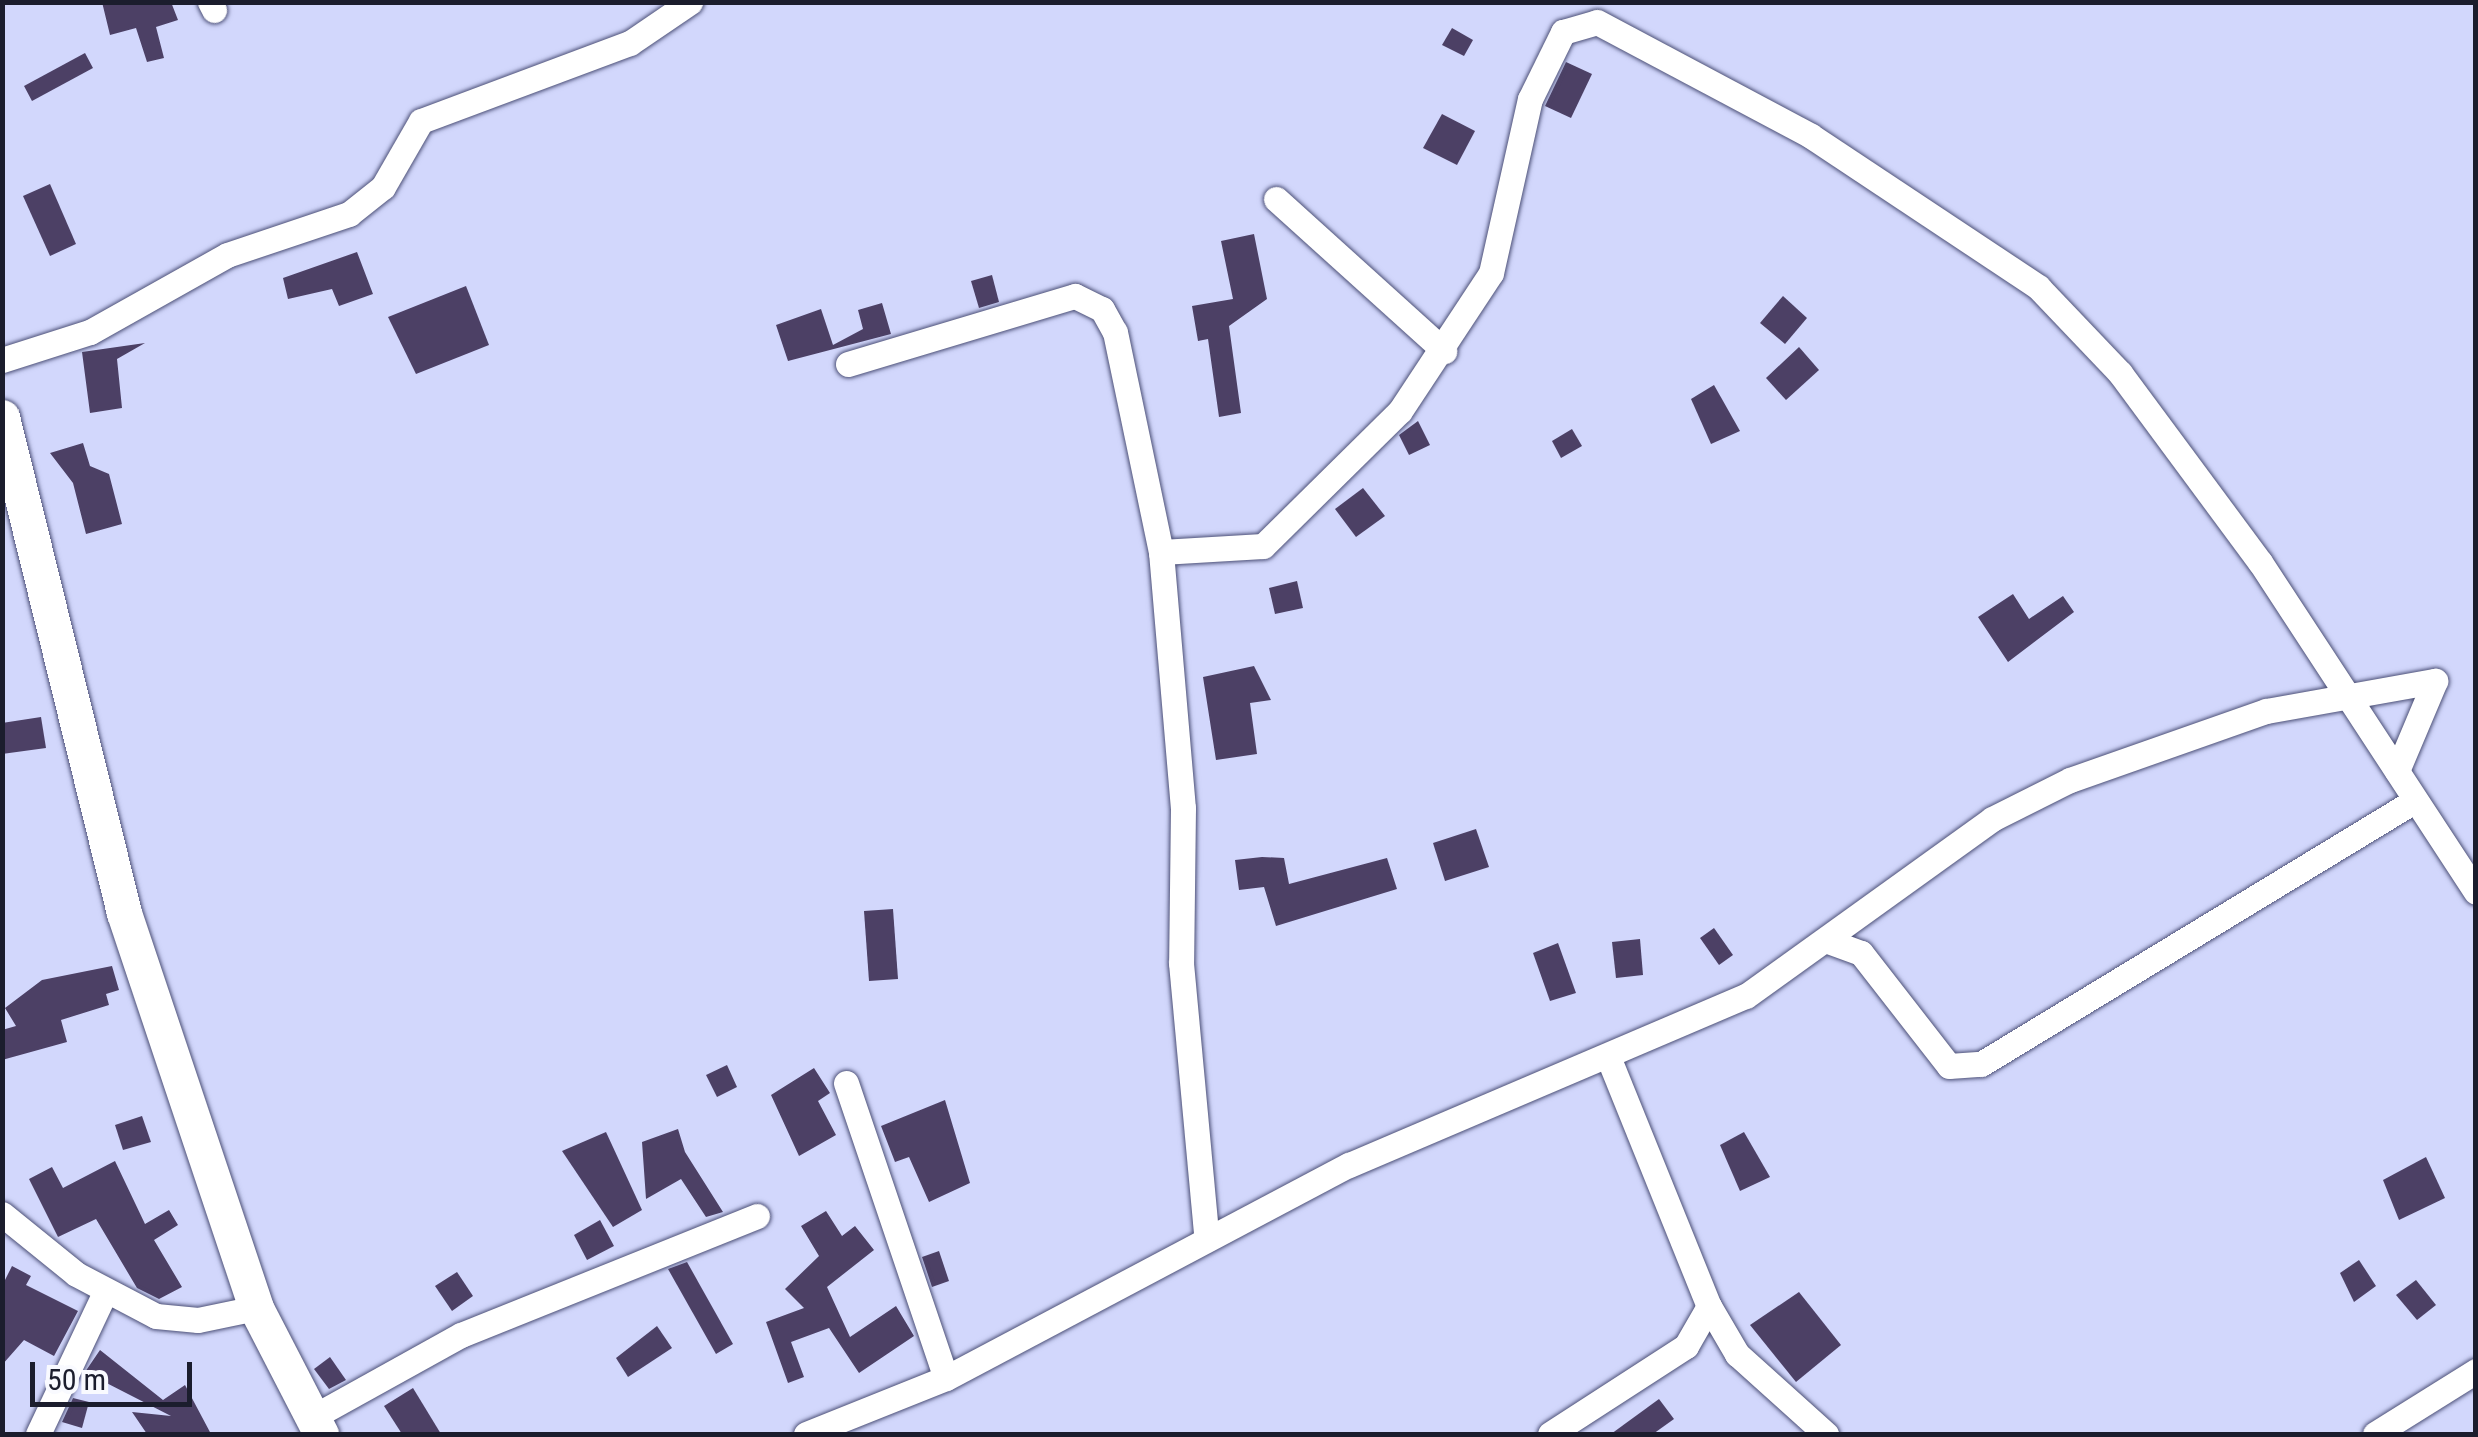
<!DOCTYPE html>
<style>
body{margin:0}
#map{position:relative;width:2478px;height:1437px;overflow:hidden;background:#d2d7fc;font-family:"Roboto Condensed",sans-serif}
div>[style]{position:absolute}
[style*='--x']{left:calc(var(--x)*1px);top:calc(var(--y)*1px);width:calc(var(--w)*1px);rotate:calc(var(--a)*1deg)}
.building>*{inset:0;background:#4c4065}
.roads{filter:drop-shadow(0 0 2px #4c5077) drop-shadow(0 0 2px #4c5077)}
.street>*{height:25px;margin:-12.5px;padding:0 12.5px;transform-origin:12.5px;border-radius:12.5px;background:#fff}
.secondary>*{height:35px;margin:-17.5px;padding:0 17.5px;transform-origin:17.5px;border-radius:17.5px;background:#fff}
span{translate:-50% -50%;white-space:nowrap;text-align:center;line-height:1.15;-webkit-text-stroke:10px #f9faff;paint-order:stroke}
.frame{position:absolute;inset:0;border:5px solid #1b1d2d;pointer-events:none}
.scale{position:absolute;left:30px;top:1362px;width:162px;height:45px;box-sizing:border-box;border:5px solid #1b1d2d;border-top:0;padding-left:12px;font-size:30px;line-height:35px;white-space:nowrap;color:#1b1d2d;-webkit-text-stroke:8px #f9faff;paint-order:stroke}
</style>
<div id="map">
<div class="building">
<i style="clip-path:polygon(102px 2px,171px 2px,178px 20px,156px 27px,164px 58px,147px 62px,136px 28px,110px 35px)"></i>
<i style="clip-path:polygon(1452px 28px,1473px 40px,1464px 56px,1442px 45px)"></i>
<i style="clip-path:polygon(85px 53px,93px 68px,32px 101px,24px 86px)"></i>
<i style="clip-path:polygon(1566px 62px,1592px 74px,1571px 118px,1545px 106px)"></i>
<i style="clip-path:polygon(1442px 114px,1475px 131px,1457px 165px,1423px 148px)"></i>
<i style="clip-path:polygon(50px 184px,76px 244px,50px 256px,23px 196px)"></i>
<i style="clip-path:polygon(1254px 234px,1267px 299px,1229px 326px,1241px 413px,1219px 417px,1208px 339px,1198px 341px,1192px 306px,1233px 299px,1221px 241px)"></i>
<i style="clip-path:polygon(357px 252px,373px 294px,339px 306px,332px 289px,288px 299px,283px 278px)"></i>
<i style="clip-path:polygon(992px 275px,999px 302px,979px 308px,971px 281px)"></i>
<i style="clip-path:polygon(466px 286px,489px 345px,416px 374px,388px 317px)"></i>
<i style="clip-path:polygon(1783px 296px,1807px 318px,1785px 344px,1760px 323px)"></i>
<i style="clip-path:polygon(882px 303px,891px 334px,788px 361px,776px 325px,821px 309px,833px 345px,863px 329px,858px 310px)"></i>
<i style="clip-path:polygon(145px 343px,117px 359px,122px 408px,90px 413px,82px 352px)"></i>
<i style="clip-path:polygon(1799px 347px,1819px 370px,1786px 400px,1766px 378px)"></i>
<i style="clip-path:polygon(1714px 385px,1740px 431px,1711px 444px,1691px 399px)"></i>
<i style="clip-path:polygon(1418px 421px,1430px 445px,1409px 455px,1399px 435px)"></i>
<i style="clip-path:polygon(1572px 429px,1582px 446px,1561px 458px,1552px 441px)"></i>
<i style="clip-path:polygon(83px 443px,90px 466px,109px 474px,122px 524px,86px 534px,73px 483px,50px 453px)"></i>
<i style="clip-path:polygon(1363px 488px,1385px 516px,1356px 537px,1335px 509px)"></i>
<i style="clip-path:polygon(1297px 581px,1303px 608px,1275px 614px,1269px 588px)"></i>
<i style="clip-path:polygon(2013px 594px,2029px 619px,2063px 596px,2074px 612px,2008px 662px,1978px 617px)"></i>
<i style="clip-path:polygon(1254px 666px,1271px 700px,1250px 703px,1257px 754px,1216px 760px,1203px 677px)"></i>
<i style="clip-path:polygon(41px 717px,46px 748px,2px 754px,2px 723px)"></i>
<i style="clip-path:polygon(1476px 829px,1489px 867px,1445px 881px,1433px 843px)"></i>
<i style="clip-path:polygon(1262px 857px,1284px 858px,1289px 884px,1387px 858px,1397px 889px,1276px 926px,1264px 887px,1239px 890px,1235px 860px)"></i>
<i style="clip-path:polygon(893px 909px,898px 979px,869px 981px,864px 911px)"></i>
<i style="clip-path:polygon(1714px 928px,1733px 955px,1719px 965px,1700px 938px)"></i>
<i style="clip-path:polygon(1640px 939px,1643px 975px,1616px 978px,1612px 942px)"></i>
<i style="clip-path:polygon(1558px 943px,1576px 993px,1550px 1001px,1533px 953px)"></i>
<i style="clip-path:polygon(112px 966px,119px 990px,106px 994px,109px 1005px,61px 1020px,67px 1042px,2px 1060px,2px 1030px,16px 1026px,5px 1008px,42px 980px)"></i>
<i style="clip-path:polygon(727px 1065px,737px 1087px,717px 1097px,706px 1075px)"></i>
<i style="clip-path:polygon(814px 1068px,830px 1093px,818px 1101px,836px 1135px,799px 1156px,771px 1095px)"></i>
<i style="clip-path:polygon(945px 1100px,970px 1183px,929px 1202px,909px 1157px,895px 1162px,881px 1126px)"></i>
<i style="clip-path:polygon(142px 1116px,151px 1142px,123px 1150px,115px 1125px)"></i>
<i style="clip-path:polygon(678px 1129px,685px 1152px,723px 1212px,706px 1217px,681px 1179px,646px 1199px,642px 1142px)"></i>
<i style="clip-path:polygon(606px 1132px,642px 1210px,613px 1227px,562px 1151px)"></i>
<i style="clip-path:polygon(1744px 1132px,1770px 1177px,1740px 1191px,1720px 1145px)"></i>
<i style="clip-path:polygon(2426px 1157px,2445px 1198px,2399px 1220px,2383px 1180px)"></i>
<i style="clip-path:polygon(115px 1161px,145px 1224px,169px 1210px,178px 1225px,154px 1240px,182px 1287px,159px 1299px,137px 1288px,96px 1219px,58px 1237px,29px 1179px,52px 1167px,63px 1188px)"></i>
<i style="clip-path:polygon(826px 1211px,842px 1236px,855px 1226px,874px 1250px,827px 1287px,850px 1337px,896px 1306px,914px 1336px,859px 1373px,829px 1328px,791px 1342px,804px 1377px,788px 1383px,766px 1322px,804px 1308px,785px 1289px,819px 1256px,801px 1226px)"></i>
<i style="clip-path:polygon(600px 1220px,614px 1246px,587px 1260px,574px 1235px)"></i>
<i style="clip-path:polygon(939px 1251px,949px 1281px,932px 1287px,922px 1257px)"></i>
<i style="clip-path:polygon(2359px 1260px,2376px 1286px,2354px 1302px,2340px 1273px)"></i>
<i style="clip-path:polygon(687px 1262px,733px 1344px,716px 1354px,668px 1269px)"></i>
<i style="clip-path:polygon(12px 1266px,31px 1276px,26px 1285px,78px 1311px,54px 1356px,24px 1340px,2px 1365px,2px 1286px)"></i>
<i style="clip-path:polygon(457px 1272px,473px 1296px,452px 1311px,435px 1286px)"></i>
<i style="clip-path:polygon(2416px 1280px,2436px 1305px,2417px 1320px,2396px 1295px)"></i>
<i style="clip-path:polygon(1799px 1292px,1841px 1345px,1796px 1382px,1750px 1325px)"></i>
<i style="clip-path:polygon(657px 1326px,672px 1348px,628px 1377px,616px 1358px)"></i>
<i style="clip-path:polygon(100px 1350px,163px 1400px,185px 1385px,211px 1434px,147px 1434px,132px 1412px,171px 1416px,85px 1372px)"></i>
<i style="clip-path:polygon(330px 1357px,346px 1380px,329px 1389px,314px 1369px)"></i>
<i style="clip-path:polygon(413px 1388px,441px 1434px,402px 1434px,384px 1406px)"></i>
<i style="clip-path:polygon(73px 1398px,89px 1402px,82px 1428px,62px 1422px)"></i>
<i style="clip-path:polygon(1659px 1399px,1674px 1419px,1653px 1434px,1611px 1434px)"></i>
</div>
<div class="roads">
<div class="street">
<i style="--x:210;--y:2;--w:9;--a:63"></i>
<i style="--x:1276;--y:199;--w:227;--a:42.1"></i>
<i style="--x:2;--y:360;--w:92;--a:-17.7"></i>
<i style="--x:90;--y:332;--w:157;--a:-29.3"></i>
<i style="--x:227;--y:255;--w:129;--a:-18.6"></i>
<i style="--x:349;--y:214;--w:43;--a:-38.5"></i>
<i style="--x:383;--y:187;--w:76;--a:-60.1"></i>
<i style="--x:421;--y:121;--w:223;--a:-20.5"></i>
<i style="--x:630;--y:43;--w:73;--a:-34.3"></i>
<i style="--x:848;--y:364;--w:237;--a:-16.7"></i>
<i style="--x:1075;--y:296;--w:30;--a:26"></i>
<i style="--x:1102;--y:309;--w:26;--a:61"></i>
<i style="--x:1115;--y:332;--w:225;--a:78.2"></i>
<i style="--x:1161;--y:552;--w:257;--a:85.1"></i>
<i style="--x:1183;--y:808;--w:155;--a:90.7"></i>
<i style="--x:1181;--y:963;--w:273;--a:84.7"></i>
<i style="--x:1161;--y:552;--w:102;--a:-3.4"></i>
<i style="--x:1263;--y:546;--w:192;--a:-44.6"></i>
<i style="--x:1400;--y:411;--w:165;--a:-56.6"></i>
<i style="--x:1491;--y:273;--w:178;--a:-77.4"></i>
<i style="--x:1530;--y:99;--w:75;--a:-63.8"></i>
<i style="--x:1563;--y:32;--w:35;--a:-16"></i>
<i style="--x:1597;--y:22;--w:242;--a:28"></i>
<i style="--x:1811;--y:136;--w:273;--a:33.6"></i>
<i style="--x:2038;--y:287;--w:119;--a:46.4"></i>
<i style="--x:2120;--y:373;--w:235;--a:53.5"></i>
<i style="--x:2260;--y:562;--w:394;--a:56.8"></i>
<i style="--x:2397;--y:771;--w:98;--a:-67.1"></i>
<i style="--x:1828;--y:941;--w:35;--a:20"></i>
<i style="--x:1861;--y:953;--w:143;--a:52.1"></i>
<i style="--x:1949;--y:1066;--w:32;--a:-4"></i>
<i style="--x:1981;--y:1064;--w:507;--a:-31.27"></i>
<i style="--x:1609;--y:1059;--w:266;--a:68"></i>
<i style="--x:1709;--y:1306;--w:56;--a:59.7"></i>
<i style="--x:1737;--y:1354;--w:120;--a:42"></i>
<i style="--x:846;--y:1083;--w:311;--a:71.3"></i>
<i style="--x:2;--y:1214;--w:95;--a:39"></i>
<i style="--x:76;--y:1274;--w:90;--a:27.7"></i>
<i style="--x:156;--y:1316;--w:42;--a:5.4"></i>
<i style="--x:198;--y:1320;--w:59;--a:-11.7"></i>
<i style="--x:311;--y:1418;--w:171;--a:-29"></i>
<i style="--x:461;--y:1335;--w:319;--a:-21.9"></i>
<i style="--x:38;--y:1434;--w:157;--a:-64.7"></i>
<i style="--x:806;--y:1434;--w:151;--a:-21.8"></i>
<i style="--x:946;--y:1378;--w:456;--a:-27.9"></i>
<i style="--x:1349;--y:1165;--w:431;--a:-23.1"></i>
<i style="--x:1746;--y:996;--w:303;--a:-35.7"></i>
<i style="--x:1992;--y:819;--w:87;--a:-26.6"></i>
<i style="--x:2070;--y:780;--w:208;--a:-19.4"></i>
<i style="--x:2266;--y:711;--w:172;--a:-10.1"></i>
<i style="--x:1550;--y:1434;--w:162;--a:-32.9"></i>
<i style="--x:1686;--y:1346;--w:46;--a:-60.1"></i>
<i style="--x:2375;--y:1434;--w:119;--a:-32"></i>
</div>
<div class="secondary">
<i style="--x:2;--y:417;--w:511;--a:76.18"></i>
<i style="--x:124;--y:913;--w:416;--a:71.5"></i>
<i style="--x:256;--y:1308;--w:142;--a:62.7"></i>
</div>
</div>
<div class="frame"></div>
<div class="scale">50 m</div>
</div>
